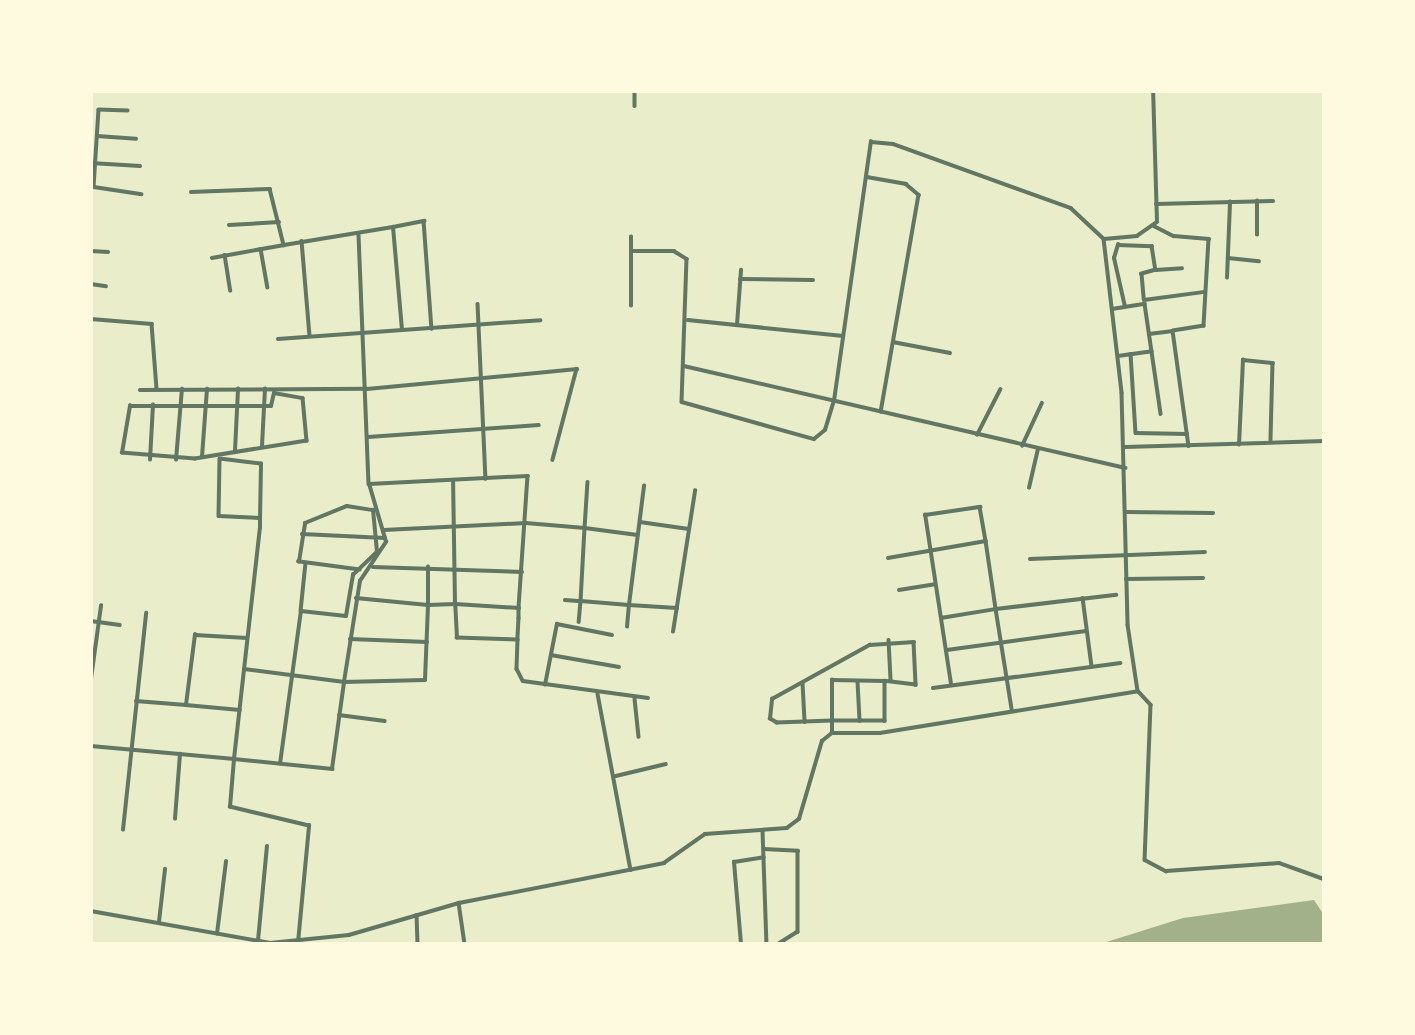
<!DOCTYPE html>
<style>
body{margin:0}
#map{position:relative;width:1415px;height:1035px;overflow:hidden;background:#e9edc9;font-family:Jost,sans-serif}
div>[style]{position:absolute}
[style*='--x']{left:calc(var(--x)*1px);top:calc(var(--y)*1px);width:calc(var(--w)*1px);rotate:calc(var(--a)*1deg)}
.water>*{inset:0;background:#a3b18a}
.minor>*{height:3.5px;margin:-1.75px;padding:0 1.75px;transform-origin:1.75px;border-radius:1.75px;background:#617663}
span{translate:-50% -50%;white-space:nowrap;text-align:center;line-height:1.15;-webkit-text-stroke:7px #fefae0;paint-order:stroke}
.frame{position:absolute;inset:0;border:93px solid #fefae0;pointer-events:none}
</style>
<div id="map">
<div class="water">
<i style="clip-path:polygon(1314px 900px,1324px 915px,1324px 944px,1100px 944px,1183px 918px)"></i>
</div>
<div class="minor">
<i style="--x:635;--y:91;--w:15;--a:90"></i>
<i style="--x:128;--y:111;--w:29;--a:-178"></i>
<i style="--x:99;--y:110;--w:77;--a:93.7"></i>
<i style="--x:94;--y:187;--w:48;--a:8.5"></i>
<i style="--x:97;--y:136;--w:39;--a:4"></i>
<i style="--x:91;--y:163;--w:49;--a:3.5"></i>
<i style="--x:867;--y:177;--w:40;--a:10"></i>
<i style="--x:906;--y:184;--w:17;--a:40"></i>
<i style="--x:919;--y:195;--w:220;--a:99.9"></i>
<i style="--x:191;--y:192;--w:79;--a:-2.2"></i>
<i style="--x:270;--y:189;--w:58;--a:76"></i>
<i style="--x:284;--y:245;--w:110;--a:-9.4"></i>
<i style="--x:1156;--y:204;--w:117;--a:-1.5"></i>
<i style="--x:229;--y:225;--w:50;--a:-3.4"></i>
<i style="--x:1154;--y:226;--w:22;--a:27"></i>
<i style="--x:1174;--y:236;--w:35;--a:5"></i>
<i style="--x:1209;--y:239;--w:87;--a:93.3"></i>
<i style="--x:1204;--y:326;--w:31;--a:171"></i>
<i style="--x:1173;--y:331;--w:116;--a:82.1"></i>
<i style="--x:359;--y:235;--w:249;--a:87.7"></i>
<i style="--x:369;--y:484;--w:159;--a:-2.9"></i>
<i style="--x:528;--y:476;--w:132;--a:93.9"></i>
<i style="--x:1257;--y:235;--w:34;--a:-90"></i>
<i style="--x:1104;--y:239;--w:155;--a:83.3"></i>
<i style="--x:1122;--y:393;--w:232;--a:88.5"></i>
<i style="--x:1128;--y:625;--w:67;--a:81.4"></i>
<i style="--x:1138;--y:691;--w:19;--a:47"></i>
<i style="--x:1151;--y:705;--w:155;--a:92.2"></i>
<i style="--x:1145;--y:860;--w:24;--a:28"></i>
<i style="--x:1166;--y:871;--w:113;--a:-4"></i>
<i style="--x:1279;--y:863;--w:48;--a:19.6"></i>
<i style="--x:1104;--y:239;--w:33;--a:-5"></i>
<i style="--x:1137;--y:236;--w:24;--a:-35"></i>
<i style="--x:1157;--y:222;--w:131;--a:-91.7"></i>
<i style="--x:302;--y:241;--w:95;--a:85.2"></i>
<i style="--x:261;--y:249;--w:39;--a:80"></i>
<i style="--x:91;--y:251;--w:17;--a:3"></i>
<i style="--x:632;--y:251;--w:42;--a:0"></i>
<i style="--x:674;--y:251;--w:15;--a:32"></i>
<i style="--x:687;--y:259;--w:143;--a:92"></i>
<i style="--x:682;--y:402;--w:137;--a:15.7"></i>
<i style="--x:814;--y:439;--w:14;--a:-39"></i>
<i style="--x:825;--y:430;--w:30;--a:-73"></i>
<i style="--x:834;--y:401;--w:262;--a:-81.9"></i>
<i style="--x:871;--y:142;--w:22;--a:5"></i>
<i style="--x:893;--y:144;--w:189;--a:19.8"></i>
<i style="--x:1071;--y:208;--w:45;--a:43.2"></i>
<i style="--x:225;--y:255;--w:36;--a:81"></i>
<i style="--x:212;--y:258;--w:73;--a:-10.2"></i>
<i style="--x:1228;--y:258;--w:31;--a:6"></i>
<i style="--x:1156;--y:270;--w:26;--a:-4"></i>
<i style="--x:1227;--y:278;--w:76;--a:-87.7"></i>
<i style="--x:740;--y:279;--w:73;--a:0.8"></i>
<i style="--x:91;--y:284;--w:15;--a:8"></i>
<i style="--x:1144;--y:300;--w:61;--a:-7.6"></i>
<i style="--x:478;--y:304;--w:175;--a:87.4"></i>
<i style="--x:631;--y:306;--w:69;--a:-90"></i>
<i style="--x:1125;--y:307;--w:50;--a:-102.7"></i>
<i style="--x:1114;--y:258;--w:14;--a:-73"></i>
<i style="--x:1118;--y:245;--w:34;--a:2"></i>
<i style="--x:1152;--y:246;--w:24;--a:81"></i>
<i style="--x:1156;--y:270;--w:15;--a:164"></i>
<i style="--x:1142;--y:274;--w:25;--a:85"></i>
<i style="--x:1112;--y:309;--w:33;--a:-9"></i>
<i style="--x:1145;--y:304;--w:111;--a:81.7"></i>
<i style="--x:91;--y:319;--w:61;--a:4.7"></i>
<i style="--x:152;--y:324;--w:65;--a:85.6"></i>
<i style="--x:688;--y:320;--w:156;--a:5.9"></i>
<i style="--x:737;--y:325;--w:55;--a:-85.8"></i>
<i style="--x:402;--y:330;--w:103;--a:-95"></i>
<i style="--x:393;--y:227;--w:32;--a:-11"></i>
<i style="--x:424;--y:221;--w:108;--a:85.8"></i>
<i style="--x:1149;--y:334;--w:24;--a:-7"></i>
<i style="--x:278;--y:339;--w:263;--a:-4.1"></i>
<i style="--x:893;--y:342;--w:58;--a:10.9"></i>
<i style="--x:1131;--y:354;--w:79;--a:86.4"></i>
<i style="--x:1136;--y:433;--w:51;--a:1.1"></i>
<i style="--x:1118;--y:356;--w:34;--a:-8"></i>
<i style="--x:684;--y:366;--w:453;--a:13"></i>
<i style="--x:140;--y:390;--w:227;--a:-0.3"></i>
<i style="--x:367;--y:389;--w:211;--a:-5.4"></i>
<i style="--x:577;--y:369;--w:94;--a:104.8"></i>
<i style="--x:274;--y:393;--w:29;--a:10"></i>
<i style="--x:303;--y:398;--w:43;--a:84.7"></i>
<i style="--x:307;--y:441;--w:113;--a:170.9"></i>
<i style="--x:195;--y:459;--w:73;--a:-175.3"></i>
<i style="--x:122;--y:453;--w:48;--a:-80.3"></i>
<i style="--x:130;--y:406;--w:141;--a:0"></i>
<i style="--x:271;--y:406;--w:13;--a:-77"></i>
<i style="--x:977;--y:435;--w:51;--a:-62.9"></i>
<i style="--x:368;--y:437;--w:171;--a:-4"></i>
<i style="--x:1239;--y:445;--w:85;--a:-87.3"></i>
<i style="--x:1243;--y:360;--w:30;--a:6"></i>
<i style="--x:1273;--y:363;--w:79;--a:91.5"></i>
<i style="--x:262;--y:446;--w:57;--a:-87"></i>
<i style="--x:1022;--y:446;--w:47;--a:-65.1"></i>
<i style="--x:1125;--y:447;--w:199;--a:-1.7"></i>
<i style="--x:235;--y:451;--w:62;--a:-87.2"></i>
<i style="--x:202;--y:457;--w:68;--a:-85.8"></i>
<i style="--x:150;--y:460;--w:55;--a:-86.9"></i>
<i style="--x:176;--y:460;--w:71;--a:-85.2"></i>
<i style="--x:588;--y:482;--w:46;--a:93.7"></i>
<i style="--x:585;--y:528;--w:53;--a:7.5"></i>
<i style="--x:1029;--y:488;--w:39;--a:-77"></i>
<i style="--x:1126;--y:512;--w:87;--a:0.7"></i>
<i style="--x:640;--y:522;--w:49;--a:8.1"></i>
<i style="--x:384;--y:530;--w:142;--a:-2.8"></i>
<i style="--x:526;--y:523;--w:59;--a:4.8"></i>
<i style="--x:585;--y:528;--w:73;--a:93.1"></i>
<i style="--x:581;--y:601;--w:48;--a:4.8"></i>
<i style="--x:629;--y:605;--w:120;--a:-82.8"></i>
<i style="--x:302;--y:534;--w:83;--a:2.8"></i>
<i style="--x:888;--y:558;--w:99;--a:-9.8"></i>
<i style="--x:986;--y:541;--w:69;--a:81.6"></i>
<i style="--x:996;--y:609;--w:121;--a:-6.7"></i>
<i style="--x:1030;--y:559;--w:175;--a:-2.3"></i>
<i style="--x:306;--y:563;--w:48;--a:95.9"></i>
<i style="--x:301;--y:611;--w:45;--a:6.3"></i>
<i style="--x:346;--y:616;--w:42;--a:-80.3"></i>
<i style="--x:353;--y:575;--w:33;--a:-44"></i>
<i style="--x:377;--y:552;--w:42;--a:-95.4"></i>
<i style="--x:373;--y:567;--w:149;--a:1.9"></i>
<i style="--x:360;--y:570;--w:62;--a:-172.5"></i>
<i style="--x:299;--y:562;--w:39;--a:-81"></i>
<i style="--x:305;--y:523;--w:45;--a:-22"></i>
<i style="--x:347;--y:506;--w:26;--a:9"></i>
<i style="--x:1126;--y:579;--w:77;--a:-0.7"></i>
<i style="--x:899;--y:590;--w:36;--a:-9"></i>
<i style="--x:356;--y:598;--w:72;--a:5.6"></i>
<i style="--x:428;--y:605;--w:38;--a:-90"></i>
<i style="--x:1083;--y:598;--w:69;--a:82.5"></i>
<i style="--x:565;--y:600;--w:16;--a:4"></i>
<i style="--x:581;--y:601;--w:21;--a:95"></i>
<i style="--x:941;--y:618;--w:56;--a:-9.3"></i>
<i style="--x:996;--y:609;--w:101;--a:80.9"></i>
<i style="--x:91;--y:621;--w:29;--a:8"></i>
<i style="--x:627;--y:627;--w:22;--a:-85"></i>
<i style="--x:629;--y:605;--w:48;--a:3.6"></i>
<i style="--x:673;--y:632;--w:143;--a:-81.1"></i>
<i style="--x:350;--y:639;--w:77;--a:2.2"></i>
<i style="--x:518;--y:640;--w:61;--a:-178.1"></i>
<i style="--x:457;--y:638;--w:34;--a:-93"></i>
<i style="--x:455;--y:604;--w:64;--a:3.6"></i>
<i style="--x:519;--y:608;--w:10;--a:90"></i>
<i style="--x:519;--y:618;--w:22;--a:93"></i>
<i style="--x:518;--y:640;--w:29;--a:92"></i>
<i style="--x:517;--y:669;--w:13;--a:63"></i>
<i style="--x:523;--y:681;--w:126;--a:7.7"></i>
<i style="--x:889;--y:640;--w:40;--a:87.1"></i>
<i style="--x:947;--y:650;--w:140;--a:-7.8"></i>
<i style="--x:551;--y:655;--w:69;--a:10"></i>
<i style="--x:244;--y:669;--w:101;--a:7.4"></i>
<i style="--x:344;--y:682;--w:102;--a:-81"></i>
<i style="--x:360;--y:581;--w:47;--a:-56.3"></i>
<i style="--x:386;--y:542;--w:60;--a:-106.3"></i>
<i style="--x:91;--y:679;--w:74;--a:-82.2"></i>
<i style="--x:858;--y:682;--w:39;--a:87"></i>
<i style="--x:803;--y:683;--w:39;--a:87"></i>
<i style="--x:951;--y:684;--w:171;--a:-98.7"></i>
<i style="--x:925;--y:515;--w:56;--a:-8.3"></i>
<i style="--x:980;--y:507;--w:34;--a:80"></i>
<i style="--x:545;--y:685;--w:62;--a:-78.9"></i>
<i style="--x:557;--y:624;--w:56;--a:11.3"></i>
<i style="--x:933;--y:688;--w:189;--a:-7.6"></i>
<i style="--x:598;--y:694;--w:179;--a:79.4"></i>
<i style="--x:635;--y:699;--w:38;--a:84"></i>
<i style="--x:136;--y:701;--w:50;--a:4.6"></i>
<i style="--x:186;--y:705;--w:71;--a:-82.7"></i>
<i style="--x:195;--y:635;--w:52;--a:3.3"></i>
<i style="--x:186;--y:705;--w:54;--a:5.3"></i>
<i style="--x:339;--y:715;--w:46;--a:7.4"></i>
<i style="--x:832;--y:733;--w:53;--a:-90"></i>
<i style="--x:832;--y:680;--w:53;--a:1.1"></i>
<i style="--x:885;--y:681;--w:40;--a:90"></i>
<i style="--x:885;--y:721;--w:53;--a:180"></i>
<i style="--x:832;--y:721;--w:55;--a:177.9"></i>
<i style="--x:777;--y:723;--w:8;--a:-150"></i>
<i style="--x:770;--y:719;--w:20;--a:-84"></i>
<i style="--x:772;--y:699;--w:112;--a:-28.9"></i>
<i style="--x:870;--y:645;--w:44;--a:-3.9"></i>
<i style="--x:914;--y:642;--w:43;--a:87.3"></i>
<i style="--x:916;--y:685;--w:31;--a:-173"></i>
<i style="--x:91;--y:746;--w:144;--a:5.2"></i>
<i style="--x:234;--y:759;--w:232;--a:-83.6"></i>
<i style="--x:260;--y:528;--w:10;--a:-90"></i>
<i style="--x:260;--y:518;--w:54;--a:-88.9"></i>
<i style="--x:261;--y:464;--w:41;--a:-173"></i>
<i style="--x:220;--y:459;--w:57;--a:91"></i>
<i style="--x:219;--y:516;--w:41;--a:2.8"></i>
<i style="--x:280;--y:764;--w:154;--a:-82.2"></i>
<i style="--x:616;--y:776;--w:51;--a:-13.5"></i>
<i style="--x:175;--y:819;--w:65;--a:-85.6"></i>
<i style="--x:123;--y:830;--w:218;--a:-83.9"></i>
<i style="--x:763;--y:831;--w:113;--a:88"></i>
<i style="--x:764;--y:849;--w:34;--a:3"></i>
<i style="--x:798;--y:851;--w:81;--a:90"></i>
<i style="--x:798;--y:932;--w:22;--a:148"></i>
<i style="--x:459;--y:903;--w:41;--a:81.7"></i>
<i style="--x:91;--y:911;--w:182;--a:10.1"></i>
<i style="--x:270;--y:943;--w:79;--a:-5.8"></i>
<i style="--x:349;--y:935;--w:115;--a:-16.2"></i>
<i style="--x:459;--y:903;--w:209;--a:-11"></i>
<i style="--x:664;--y:863;--w:50;--a:-35.3"></i>
<i style="--x:705;--y:834;--w:82;--a:-4.2"></i>
<i style="--x:787;--y:828;--w:15;--a:-37"></i>
<i style="--x:799;--y:819;--w:81;--a:-73.6"></i>
<i style="--x:822;--y:741;--w:13;--a:-39"></i>
<i style="--x:832;--y:733;--w:48;--a:0"></i>
<i style="--x:880;--y:733;--w:261;--a:-9.2"></i>
<i style="--x:417;--y:915;--w:29;--a:88"></i>
<i style="--x:159;--y:922;--w:53;--a:-83.5"></i>
<i style="--x:217;--y:934;--w:73;--a:-82.9"></i>
<i style="--x:258;--y:941;--w:95;--a:-84.6"></i>
<i style="--x:298;--y:943;--w:118;--a:-84.6"></i>
<i style="--x:309;--y:826;--w:81;--a:-166.5"></i>
<i style="--x:230;--y:807;--w:48;--a:-85.2"></i>
<i style="--x:234;--y:759;--w:99;--a:5.8"></i>
<i style="--x:332;--y:769;--w:88;--a:-82.1"></i>
<i style="--x:344;--y:682;--w:81;--a:-1.4"></i>
<i style="--x:425;--y:680;--w:75;--a:-87.7"></i>
<i style="--x:428;--y:605;--w:27;--a:-2"></i>
<i style="--x:455;--y:604;--w:123;--a:-90.9"></i>
<i style="--x:741;--y:944;--w:82;--a:-94.9"></i>
<i style="--x:734;--y:862;--w:30;--a:-9"></i>
</div>
<div class="frame"></div>
</div>
